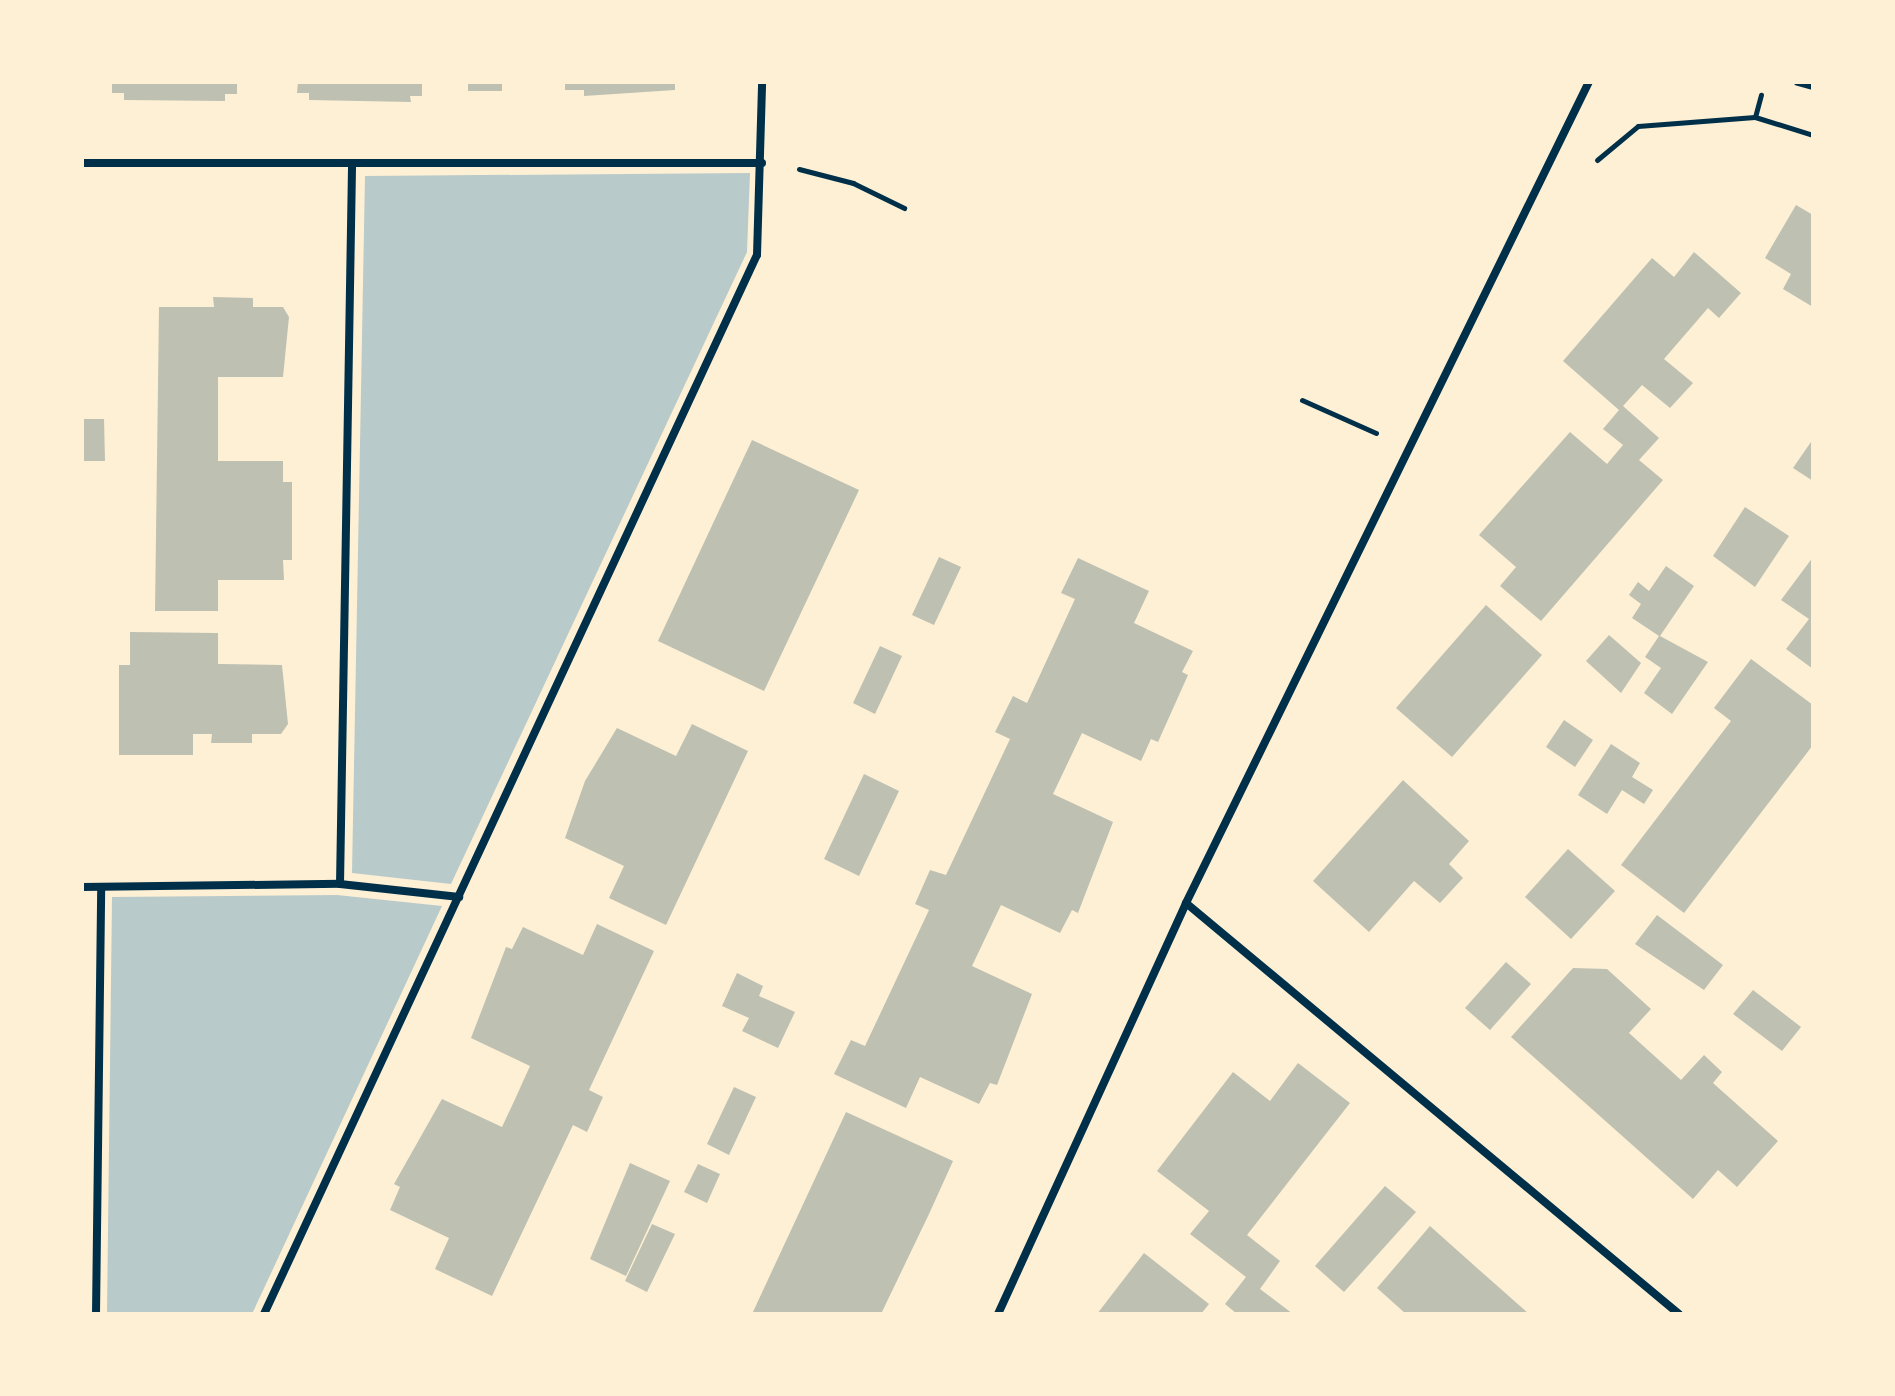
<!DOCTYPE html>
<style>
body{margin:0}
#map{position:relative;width:1895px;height:1396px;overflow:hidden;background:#fdf0d5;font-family:Jost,sans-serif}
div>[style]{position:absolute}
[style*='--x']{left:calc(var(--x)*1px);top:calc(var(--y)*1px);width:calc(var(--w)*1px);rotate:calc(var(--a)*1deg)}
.green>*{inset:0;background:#b9caca}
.building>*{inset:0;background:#bec0b2}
.path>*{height:5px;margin:-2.5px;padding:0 2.5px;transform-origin:2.5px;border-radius:2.5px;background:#003049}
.minor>*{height:8px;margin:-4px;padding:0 4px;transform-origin:4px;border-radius:4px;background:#003049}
span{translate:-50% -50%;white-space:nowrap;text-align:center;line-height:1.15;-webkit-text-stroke:7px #fdf0d5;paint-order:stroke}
.frame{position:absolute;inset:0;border:84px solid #fdf0d5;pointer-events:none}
</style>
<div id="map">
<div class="green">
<i style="clip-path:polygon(750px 173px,747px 252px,451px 884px,352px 873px,365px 176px)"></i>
<i style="clip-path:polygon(337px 895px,442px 906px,252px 1314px,107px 1314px,112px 897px)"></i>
</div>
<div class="building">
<i style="clip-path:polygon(112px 82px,237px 82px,237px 94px,225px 94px,225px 101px,124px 100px,124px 93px,112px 93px)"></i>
<i style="clip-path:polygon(298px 82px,422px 82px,422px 96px,410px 96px,411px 102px,309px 100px,309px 93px,297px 93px)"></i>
<i style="clip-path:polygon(468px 82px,502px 82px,502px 91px,468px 91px)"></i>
<i style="clip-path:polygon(565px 82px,675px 82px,675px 90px,584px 96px,584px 90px,565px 90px)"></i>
<i style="clip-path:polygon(1796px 205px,1813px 215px,1813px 307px,1783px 289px,1791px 274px,1765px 258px)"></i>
<i style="clip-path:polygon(1694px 252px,1741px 293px,1719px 318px,1708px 308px,1664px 359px,1693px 383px,1670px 408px,1642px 385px,1623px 406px,1659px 438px,1639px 460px,1663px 480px,1541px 621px,1500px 586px,1516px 567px,1479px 535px,1570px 432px,1607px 464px,1623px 445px,1603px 429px,1619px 410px,1563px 361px,1652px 258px,1674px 277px)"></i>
<i style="clip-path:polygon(213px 297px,253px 298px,253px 307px,283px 307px,289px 317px,283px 377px,218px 377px,218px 461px,283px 461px,283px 482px,292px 482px,292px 560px,283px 560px,284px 580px,218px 580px,218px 611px,155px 611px,159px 307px,214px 307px)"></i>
<i style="clip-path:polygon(82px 419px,104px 419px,105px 461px,82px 461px)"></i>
<i style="clip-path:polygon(1813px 439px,1813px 481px,1793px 468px)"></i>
<i style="clip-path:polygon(752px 440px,859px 490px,764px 691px,658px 641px)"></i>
<i style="clip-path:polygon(1745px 507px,1789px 536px,1755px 587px,1713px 556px)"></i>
<i style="clip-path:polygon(939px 557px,961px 567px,934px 625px,912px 615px)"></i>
<i style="clip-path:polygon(1813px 557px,1813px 669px,1786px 649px,1809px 619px,1781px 600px)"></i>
<i style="clip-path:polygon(1078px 558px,1149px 591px,1134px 623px,1193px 651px,1182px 672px,1188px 675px,1158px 742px,1151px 739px,1141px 761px,1082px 733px,1053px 794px,1113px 822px,1078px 913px,1072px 910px,1060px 933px,1001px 905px,972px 966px,1032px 994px,997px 1085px,990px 1083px,979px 1104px,920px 1077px,906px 1108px,834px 1074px,851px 1040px,865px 1046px,929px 910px,915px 904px,930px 870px,946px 875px,1010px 739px,995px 732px,1013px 696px,1027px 703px,1075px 599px,1061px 593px)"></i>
<i style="clip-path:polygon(1666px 566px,1694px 586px,1660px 636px,1708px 662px,1672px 714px,1644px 693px,1661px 668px,1645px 657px,1659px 636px,1632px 618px,1641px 604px,1629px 595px,1638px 582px,1649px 591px)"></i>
<i style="clip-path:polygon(1486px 605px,1542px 655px,1452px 757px,1396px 708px)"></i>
<i style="clip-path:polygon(130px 632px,218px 633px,218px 664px,282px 665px,288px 724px,281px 734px,252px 734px,252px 743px,211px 743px,212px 734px,193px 734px,193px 755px,119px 755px,119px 665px,130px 665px)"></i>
<i style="clip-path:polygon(1609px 635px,1641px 663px,1621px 693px,1586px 661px)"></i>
<i style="clip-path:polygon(880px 646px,902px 656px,875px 714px,853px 703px)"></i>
<i style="clip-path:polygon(1751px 659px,1813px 705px,1813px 745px,1684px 913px,1621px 865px,1731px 721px,1714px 708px)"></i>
<i style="clip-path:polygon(1564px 720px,1593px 740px,1575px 767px,1546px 747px)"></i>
<i style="clip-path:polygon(692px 724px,748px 751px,666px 925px,609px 898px,624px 866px,565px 838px,585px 781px,617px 728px,676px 756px)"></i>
<i style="clip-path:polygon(1611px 744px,1640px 763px,1632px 777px,1653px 790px,1644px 804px,1622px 790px,1607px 814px,1578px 795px)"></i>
<i style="clip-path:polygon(864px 774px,899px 791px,859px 876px,824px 859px)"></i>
<i style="clip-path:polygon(1403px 780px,1469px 841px,1449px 864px,1463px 878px,1440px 903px,1414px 881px,1369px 932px,1313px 881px)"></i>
<i style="clip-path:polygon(1568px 849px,1615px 891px,1571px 939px,1525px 897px)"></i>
<i style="clip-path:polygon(1657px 915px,1723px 965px,1704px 990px,1635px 944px)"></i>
<i style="clip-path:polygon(597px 924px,654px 951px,589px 1090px,603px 1097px,587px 1132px,573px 1125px,492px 1296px,435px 1269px,449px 1238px,390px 1210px,400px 1187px,394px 1184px,442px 1099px,502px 1127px,516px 1097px,530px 1066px,471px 1038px,506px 947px,512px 949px,523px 927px,583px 955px)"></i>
<i style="clip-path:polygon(1506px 962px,1531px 984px,1490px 1030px,1465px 1008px)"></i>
<i style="clip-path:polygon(1573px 968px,1607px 969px,1651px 1009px,1629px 1033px,1681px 1080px,1704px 1055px,1722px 1072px,1713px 1083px,1778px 1141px,1737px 1187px,1718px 1170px,1693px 1199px,1511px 1037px)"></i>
<i style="clip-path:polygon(737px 973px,763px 986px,759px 996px,795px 1012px,778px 1048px,742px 1031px,749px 1018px,722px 1006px)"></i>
<i style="clip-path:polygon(1753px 990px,1801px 1027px,1782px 1051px,1733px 1014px)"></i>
<i style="clip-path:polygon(1298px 1063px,1350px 1103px,1247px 1235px,1280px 1261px,1260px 1289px,1293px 1314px,1237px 1314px,1225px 1304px,1246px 1277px,1190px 1234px,1209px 1211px,1157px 1171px,1233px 1072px,1270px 1101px)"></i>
<i style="clip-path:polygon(734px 1087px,756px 1097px,729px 1155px,707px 1144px)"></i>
<i style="clip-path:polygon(846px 1112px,953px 1161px,929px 1214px,881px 1314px,752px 1314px)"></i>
<i style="clip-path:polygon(630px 1163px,670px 1181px,626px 1276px,590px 1259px)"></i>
<i style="clip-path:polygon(698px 1164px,720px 1174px,707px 1203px,684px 1192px)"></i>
<i style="clip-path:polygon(1385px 1186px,1416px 1212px,1344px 1292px,1315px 1266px)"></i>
<i style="clip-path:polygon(652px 1224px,675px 1234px,647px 1292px,625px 1281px)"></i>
<i style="clip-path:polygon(1430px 1226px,1477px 1268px,1529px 1314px,1406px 1314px,1377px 1288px)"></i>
<i style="clip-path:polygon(1144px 1253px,1209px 1304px,1201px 1314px,1097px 1314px)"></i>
</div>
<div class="path">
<i style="--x:1755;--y:117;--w:23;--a:-75"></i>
<i style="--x:1597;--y:160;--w:53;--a:-39.7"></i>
<i style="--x:1638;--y:126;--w:117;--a:-4.4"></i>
<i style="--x:1755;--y:117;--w:61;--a:17.2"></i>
<i style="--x:799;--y:169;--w:56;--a:14.5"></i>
<i style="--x:853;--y:183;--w:57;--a:26.1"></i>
<i style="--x:1302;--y:400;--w:81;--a:24"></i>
</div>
<div class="minor">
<i style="--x:1798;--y:82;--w:16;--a:15"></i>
<i style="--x:82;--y:163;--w:680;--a:0"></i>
<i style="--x:340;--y:884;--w:719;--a:-89.04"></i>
<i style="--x:82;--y:887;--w:258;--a:-0.7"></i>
<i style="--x:340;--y:884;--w:120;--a:6.2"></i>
<i style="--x:1186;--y:903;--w:642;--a:39.82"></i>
<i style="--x:96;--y:1314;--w:427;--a:-89.3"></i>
<i style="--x:264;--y:1314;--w:1168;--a:-65.04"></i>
<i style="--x:757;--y:255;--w:173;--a:-88.3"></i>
<i style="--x:998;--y:1314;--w:452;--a:-65.4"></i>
<i style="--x:1186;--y:903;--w:915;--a:-63.86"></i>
</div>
<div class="frame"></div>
</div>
